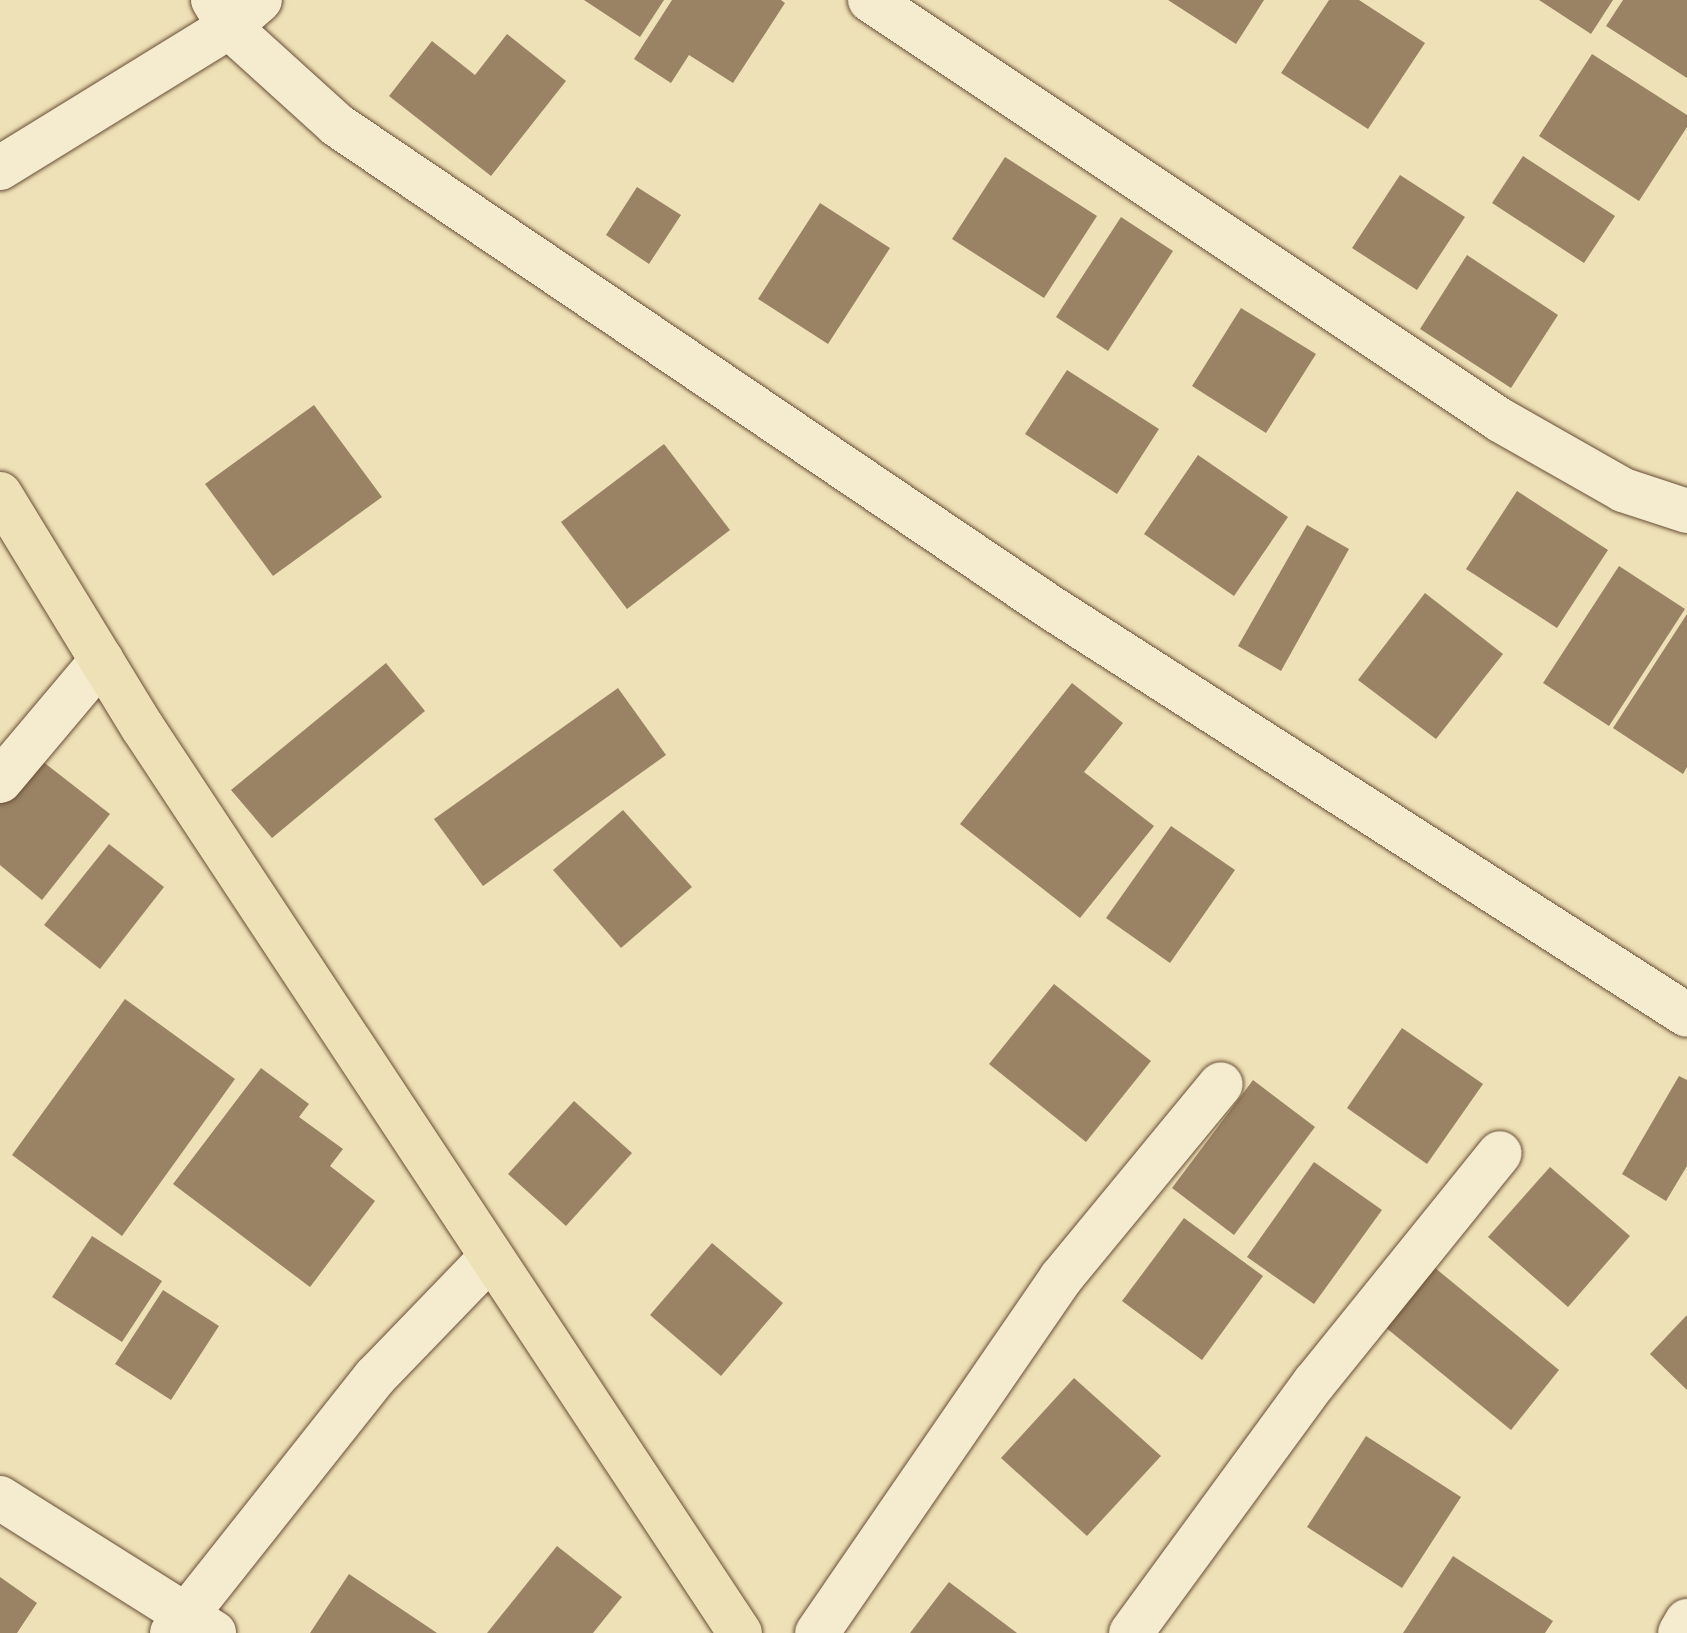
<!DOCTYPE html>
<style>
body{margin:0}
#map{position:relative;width:1687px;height:1633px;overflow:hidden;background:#efe1b7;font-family:"Libre Caslon Text",serif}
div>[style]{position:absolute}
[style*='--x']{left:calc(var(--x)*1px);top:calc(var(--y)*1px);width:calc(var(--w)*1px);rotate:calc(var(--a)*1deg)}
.building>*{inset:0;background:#998364}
.roads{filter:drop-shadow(0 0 2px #684e36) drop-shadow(0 0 2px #684e36)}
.minor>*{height:44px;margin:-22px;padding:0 22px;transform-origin:22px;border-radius:22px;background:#f5ecd0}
.major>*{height:44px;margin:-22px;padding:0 22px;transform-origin:22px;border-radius:22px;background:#efe1b7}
span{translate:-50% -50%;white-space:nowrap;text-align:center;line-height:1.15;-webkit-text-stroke:8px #f5ecd0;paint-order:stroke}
</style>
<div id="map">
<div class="building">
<i style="clip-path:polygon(584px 0,664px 0,640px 37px)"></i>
<i style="clip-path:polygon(672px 0,781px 0,785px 3px,733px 83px,689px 55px,671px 83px,634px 59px)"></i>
<i style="clip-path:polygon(1168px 0,1264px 0,1236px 44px)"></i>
<i style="clip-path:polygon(1329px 0,1359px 0,1425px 43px,1368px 129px,1281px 73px)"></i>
<i style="clip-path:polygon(1539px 0,1613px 0,1591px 34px)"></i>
<i style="clip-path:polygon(1623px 0,1687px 0,1687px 78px,1606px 26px)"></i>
<i style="clip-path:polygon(507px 34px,566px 81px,491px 176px,389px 96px,432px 41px,475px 75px)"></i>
<i style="clip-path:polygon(1592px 54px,1687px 115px,1687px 127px,1639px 201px,1539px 136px)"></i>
<i style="clip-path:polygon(1523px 156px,1615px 216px,1584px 263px,1492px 203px)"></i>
<i style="clip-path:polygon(1005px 157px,1097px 216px,1044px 298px,952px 239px)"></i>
<i style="clip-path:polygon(1400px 175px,1465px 217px,1417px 290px,1352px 248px)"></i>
<i style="clip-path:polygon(637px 187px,681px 215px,649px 264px,606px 235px)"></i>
<i style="clip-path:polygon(820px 203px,890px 248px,828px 344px,758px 299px)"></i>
<i style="clip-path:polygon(1121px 217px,1173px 251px,1108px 351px,1056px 317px)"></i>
<i style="clip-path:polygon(1467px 255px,1558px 315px,1511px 388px,1420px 329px)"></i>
<i style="clip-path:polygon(1241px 308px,1316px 354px,1266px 433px,1192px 386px)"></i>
<i style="clip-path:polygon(1067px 370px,1159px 429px,1117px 494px,1025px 434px)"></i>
<i style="clip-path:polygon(314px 405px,382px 497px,273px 576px,205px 484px)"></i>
<i style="clip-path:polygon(664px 444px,730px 530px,627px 609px,561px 522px)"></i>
<i style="clip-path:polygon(1198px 455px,1288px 517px,1234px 596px,1144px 534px)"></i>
<i style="clip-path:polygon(1517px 491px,1608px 550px,1557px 628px,1466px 569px)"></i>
<i style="clip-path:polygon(1307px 525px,1349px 549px,1281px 671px,1238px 646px)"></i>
<i style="clip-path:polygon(1619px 566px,1685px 609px,1609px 726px,1543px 683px)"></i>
<i style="clip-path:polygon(1425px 593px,1503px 654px,1436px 739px,1358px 680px)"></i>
<i style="clip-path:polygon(1687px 614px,1687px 767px,1683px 774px,1613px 728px)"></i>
<i style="clip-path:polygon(386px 663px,425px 711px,272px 838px,231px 790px)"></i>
<i style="clip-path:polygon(1072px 683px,1123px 723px,1084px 772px,1154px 826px,1080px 918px,960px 824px)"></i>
<i style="clip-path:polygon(618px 688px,666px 755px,483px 886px,434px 819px)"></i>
<i style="clip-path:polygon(37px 757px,110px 814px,42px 900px,0 865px,0 803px)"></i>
<i style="clip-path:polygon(623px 810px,692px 887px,621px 948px,553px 870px)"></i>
<i style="clip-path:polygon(1171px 826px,1235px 870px,1170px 963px,1106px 918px)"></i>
<i style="clip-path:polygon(109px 844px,164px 887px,100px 969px,44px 925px)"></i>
<i style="clip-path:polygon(1054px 984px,1151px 1061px,1086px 1142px,989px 1064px)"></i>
<i style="clip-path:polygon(125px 999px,235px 1079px,122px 1236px,12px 1155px)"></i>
<i style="clip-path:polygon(1402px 1028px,1483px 1084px,1427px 1164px,1347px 1108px)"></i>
<i style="clip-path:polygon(261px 1068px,309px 1104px,299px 1117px,343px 1149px,330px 1166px,375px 1201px,310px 1287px,173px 1184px)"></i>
<i style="clip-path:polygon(1679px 1076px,1687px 1080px,1687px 1166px,1666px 1201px,1622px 1174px)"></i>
<i style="clip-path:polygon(1253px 1080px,1315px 1127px,1234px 1235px,1172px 1188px)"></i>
<i style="clip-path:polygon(574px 1101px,632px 1153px,566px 1226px,508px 1174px)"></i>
<i style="clip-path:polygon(1314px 1162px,1382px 1210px,1314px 1304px,1247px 1257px)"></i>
<i style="clip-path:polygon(1550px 1167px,1630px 1236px,1568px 1307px,1488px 1237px)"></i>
<i style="clip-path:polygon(1184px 1218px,1263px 1276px,1202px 1360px,1122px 1301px)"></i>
<i style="clip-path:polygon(92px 1236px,162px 1281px,122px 1342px,52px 1297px)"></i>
<i style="clip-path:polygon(712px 1243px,783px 1303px,721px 1376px,650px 1315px)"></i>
<i style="clip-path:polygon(1423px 1258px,1559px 1370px,1511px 1430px,1374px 1318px)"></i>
<i style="clip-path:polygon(163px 1290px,219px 1326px,171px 1400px,115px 1364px)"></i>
<i style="clip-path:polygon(1687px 1315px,1687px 1390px,1650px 1354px)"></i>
<i style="clip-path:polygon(1074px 1378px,1161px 1456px,1087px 1536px,1001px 1458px)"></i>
<i style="clip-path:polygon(1366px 1436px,1461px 1497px,1402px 1588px,1307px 1527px)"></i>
<i style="clip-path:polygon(557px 1546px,622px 1597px,593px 1633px,487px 1633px)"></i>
<i style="clip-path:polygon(1453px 1556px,1553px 1621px,1545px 1633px,1403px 1633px)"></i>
<i style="clip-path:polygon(349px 1574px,437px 1633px,310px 1633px)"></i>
<i style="clip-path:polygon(0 1577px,37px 1603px,17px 1633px,0 1633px)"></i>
<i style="clip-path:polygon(949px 1582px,1017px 1633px,910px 1633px)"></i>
</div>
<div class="roads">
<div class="minor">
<i style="--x:213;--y:0;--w:31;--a:59"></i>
<i style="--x:229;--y:27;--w:146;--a:42.2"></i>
<i style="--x:337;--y:125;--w:861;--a:34.06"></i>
<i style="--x:1050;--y:607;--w:756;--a:32.64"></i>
<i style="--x:870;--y:0;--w:757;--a:33.69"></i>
<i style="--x:1500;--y:420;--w:142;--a:29.6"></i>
<i style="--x:1623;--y:490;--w:67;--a:18.2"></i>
<i style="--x:0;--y:168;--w:269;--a:-31.6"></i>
<i style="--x:229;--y:27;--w:41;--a:-41.1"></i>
<i style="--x:0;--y:781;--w:158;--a:-49.9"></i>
<i style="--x:0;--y:1498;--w:253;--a:32.2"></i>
<i style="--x:172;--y:1633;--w:327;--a:-51.6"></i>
<i style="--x:375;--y:1377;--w:164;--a:-46"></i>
<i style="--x:817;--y:1633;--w:431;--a:-55.5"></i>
<i style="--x:1061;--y:1278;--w:251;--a:-50.5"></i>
<i style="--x:1131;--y:1633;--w:311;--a:-53.8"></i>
<i style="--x:1315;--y:1382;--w:294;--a:-51.1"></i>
<i style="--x:1680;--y:1633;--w:14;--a:-60"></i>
</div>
<div class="major">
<i style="--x:0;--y:494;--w:274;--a:58.6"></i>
<i style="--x:143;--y:728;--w:1084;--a:56.59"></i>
</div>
</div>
</div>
